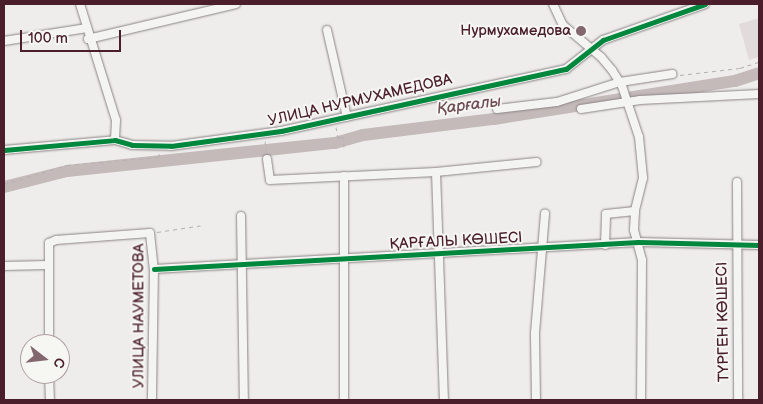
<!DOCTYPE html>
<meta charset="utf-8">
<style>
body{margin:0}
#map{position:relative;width:763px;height:404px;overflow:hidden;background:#eeedeb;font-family:"Balsamiq Sans",sans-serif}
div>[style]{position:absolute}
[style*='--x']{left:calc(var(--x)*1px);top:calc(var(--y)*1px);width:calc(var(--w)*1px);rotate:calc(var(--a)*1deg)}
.green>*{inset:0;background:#e1dcdb}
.river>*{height:12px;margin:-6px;padding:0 6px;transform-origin:6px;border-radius:6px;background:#c5baba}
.path>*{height:1px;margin-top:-0.5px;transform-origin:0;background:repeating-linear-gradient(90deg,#b5b1b0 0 4px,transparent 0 8px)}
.roads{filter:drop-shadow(0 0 1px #8c8385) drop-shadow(0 0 1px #8c8385)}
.minor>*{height:8px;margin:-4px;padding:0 4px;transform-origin:4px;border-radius:4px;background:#f4f4f2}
.cycleway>*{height:5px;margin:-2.5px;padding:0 2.5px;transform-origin:2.5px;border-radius:2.5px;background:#00873e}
.dots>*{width:14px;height:14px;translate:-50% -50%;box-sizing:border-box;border:2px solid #f6f6f2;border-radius:50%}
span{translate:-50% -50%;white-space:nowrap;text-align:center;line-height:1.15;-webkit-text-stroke:4px #f6f6f2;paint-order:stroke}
.poi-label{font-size:15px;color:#4a1f2b}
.right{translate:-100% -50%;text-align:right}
.street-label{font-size:15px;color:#4a1f2b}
.water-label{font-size:16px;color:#6f4e56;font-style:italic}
.frame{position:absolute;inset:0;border:5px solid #4a1f2b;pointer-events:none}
.north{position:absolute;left:20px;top:334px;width:50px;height:50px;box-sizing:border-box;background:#f6f6f2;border:1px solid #b1a0a2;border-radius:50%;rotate:106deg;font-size:14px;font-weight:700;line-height:20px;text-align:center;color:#4a1f2b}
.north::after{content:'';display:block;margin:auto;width:18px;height:22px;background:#83676e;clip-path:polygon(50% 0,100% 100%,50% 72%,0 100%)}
.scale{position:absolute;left:20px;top:30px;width:101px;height:22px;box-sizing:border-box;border:2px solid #4a1f2b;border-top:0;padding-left:6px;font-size:15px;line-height:18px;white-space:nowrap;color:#4a1f2b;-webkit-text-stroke:4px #f6f6f2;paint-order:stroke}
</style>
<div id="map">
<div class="green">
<i style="clip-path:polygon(759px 18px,759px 57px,749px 60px,739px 24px)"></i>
</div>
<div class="river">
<i style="--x:4;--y:187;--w:65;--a:-14.3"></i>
<i style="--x:67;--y:171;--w:269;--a:-6"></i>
<i style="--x:335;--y:143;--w:29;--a:-16"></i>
<i style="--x:363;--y:135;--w:132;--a:-7"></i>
<i style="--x:494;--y:119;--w:244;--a:-9"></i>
<i style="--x:735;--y:81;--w:25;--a:-18"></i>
</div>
<div class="path">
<i style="--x:680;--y:75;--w:60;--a:-6.7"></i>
<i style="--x:740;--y:68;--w:20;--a:-18"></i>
<i style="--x:336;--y:127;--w:11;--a:80"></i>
<i style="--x:338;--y:138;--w:5;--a:-22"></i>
<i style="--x:343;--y:136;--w:11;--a:85"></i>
<i style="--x:265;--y:141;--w:11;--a:85"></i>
<i style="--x:4;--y:184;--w:66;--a:-16.8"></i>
<i style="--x:67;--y:165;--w:92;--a:-5"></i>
<i style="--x:159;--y:157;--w:4;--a:-90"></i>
<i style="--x:157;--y:232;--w:47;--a:-8.7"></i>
</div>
<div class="roads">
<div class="minor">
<i style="--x:80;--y:4;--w:121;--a:72.8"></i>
<i style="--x:116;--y:120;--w:20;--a:93"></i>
<i style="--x:553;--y:4;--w:23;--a:65"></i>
<i style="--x:563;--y:25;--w:50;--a:40.1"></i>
<i style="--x:601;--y:57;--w:17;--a:50"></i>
<i style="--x:612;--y:70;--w:19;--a:58"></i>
<i style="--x:622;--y:86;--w:54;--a:71.6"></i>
<i style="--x:639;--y:137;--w:41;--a:84.4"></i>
<i style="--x:643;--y:178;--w:34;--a:104"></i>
<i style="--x:635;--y:211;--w:19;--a:93"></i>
<i style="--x:634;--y:230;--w:31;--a:75"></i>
<i style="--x:642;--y:260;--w:140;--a:90.4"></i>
<i style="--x:327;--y:30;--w:89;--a:77.1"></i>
<i style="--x:88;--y:39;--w:152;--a:-13.3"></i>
<i style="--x:4;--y:41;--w:84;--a:-8.9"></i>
<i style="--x:497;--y:109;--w:60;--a:-6.7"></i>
<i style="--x:557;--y:102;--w:66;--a:-17.6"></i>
<i style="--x:620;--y:82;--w:53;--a:-8.7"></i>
<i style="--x:581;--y:109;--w:60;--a:-8.7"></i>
<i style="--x:640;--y:100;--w:119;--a:-2.9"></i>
<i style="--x:4;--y:150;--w:111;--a:-5.1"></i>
<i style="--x:115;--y:140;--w:18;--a:16"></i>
<i style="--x:132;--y:145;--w:39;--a:1"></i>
<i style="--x:171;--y:146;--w:111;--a:-7.8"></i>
<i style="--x:281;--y:131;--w:292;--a:-12.3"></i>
<i style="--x:566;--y:69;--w:47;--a:-38.1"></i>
<i style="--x:603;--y:40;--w:108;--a:-19.4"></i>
<i style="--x:267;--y:159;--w:21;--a:82"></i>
<i style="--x:270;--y:180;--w:166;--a:-2.8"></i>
<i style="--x:436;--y:172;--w:101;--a:-5.7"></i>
<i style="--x:436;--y:172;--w:228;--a:88"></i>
<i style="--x:344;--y:176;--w:224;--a:90"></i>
<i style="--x:737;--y:182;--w:218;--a:89.7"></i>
<i style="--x:241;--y:216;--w:184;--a:89.1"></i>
<i style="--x:605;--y:245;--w:31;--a:-88"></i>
<i style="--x:606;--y:214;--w:29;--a:-6"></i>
<i style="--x:4;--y:266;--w:43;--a:-1.3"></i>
<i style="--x:154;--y:269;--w:485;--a:-3.2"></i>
<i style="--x:638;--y:242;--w:121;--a:1.4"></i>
<i style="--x:49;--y:344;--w:101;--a:-90"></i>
<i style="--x:49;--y:243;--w:8;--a:-23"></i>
<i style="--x:56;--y:240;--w:94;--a:-4.3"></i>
<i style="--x:150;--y:233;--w:36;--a:84"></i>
<i style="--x:154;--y:269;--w:131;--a:90.9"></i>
<i style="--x:49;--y:374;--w:26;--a:88"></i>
<i style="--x:536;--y:400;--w:67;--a:-90.9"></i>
<i style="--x:535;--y:333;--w:120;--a:-85.2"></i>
</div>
</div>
<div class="cycleway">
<i style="--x:4;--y:150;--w:111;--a:-5.1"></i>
<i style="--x:115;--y:140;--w:18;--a:16"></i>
<i style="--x:132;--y:145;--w:39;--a:1"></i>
<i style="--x:171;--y:146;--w:111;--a:-7.8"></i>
<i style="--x:281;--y:131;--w:292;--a:-12.3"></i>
<i style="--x:566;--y:69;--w:47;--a:-38.1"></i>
<i style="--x:603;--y:40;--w:108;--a:-19.4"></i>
<i style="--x:154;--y:269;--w:485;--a:-3.2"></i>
<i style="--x:638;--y:242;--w:121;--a:1.4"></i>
</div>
<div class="dots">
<i style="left:581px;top:31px;background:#83676e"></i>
</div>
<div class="poi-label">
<span class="right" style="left:571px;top:31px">Нурмухамедова</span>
</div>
<div class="street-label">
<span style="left:360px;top:100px;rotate:-13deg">УЛИЦА НУРМУХАМЕДОВА</span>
<span style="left:456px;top:241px;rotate:-3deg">ҚАРҒАЛЫ КӨШЕСІ</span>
<span style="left:139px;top:316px;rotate:-90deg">УЛИЦА НАУМЕТОВА</span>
<span style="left:723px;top:322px;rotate:-91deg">ТҮРГЕН КӨШЕСІ</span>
</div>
<div class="water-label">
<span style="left:469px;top:106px;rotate:-7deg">Қарғалы</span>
</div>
<div class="frame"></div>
<div class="north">С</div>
<div class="scale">100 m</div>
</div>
